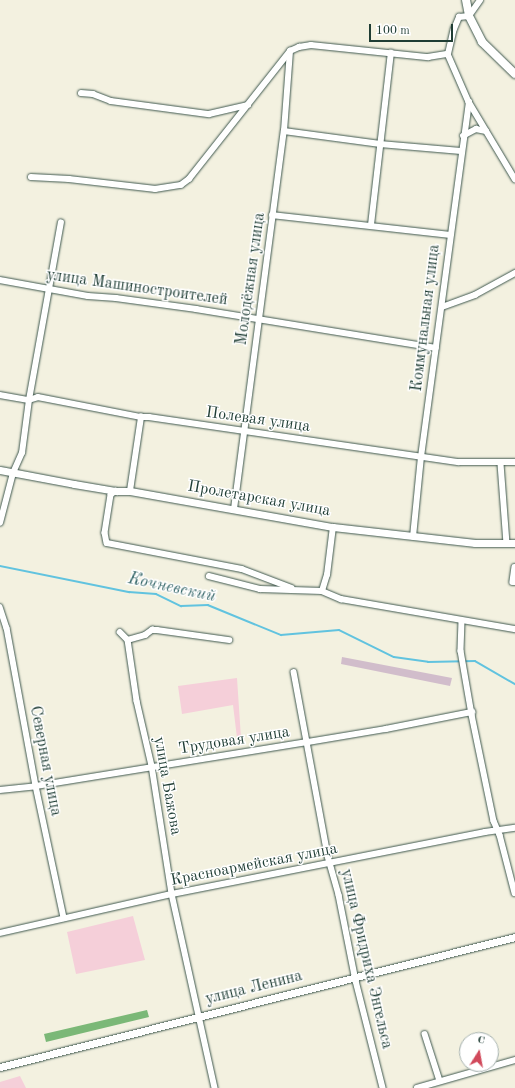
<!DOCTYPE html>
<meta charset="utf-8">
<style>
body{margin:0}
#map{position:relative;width:515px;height:1088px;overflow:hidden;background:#f3f1e0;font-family:"Old Standard TT",serif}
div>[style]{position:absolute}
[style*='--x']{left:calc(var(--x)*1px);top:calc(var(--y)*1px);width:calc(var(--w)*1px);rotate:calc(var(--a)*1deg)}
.built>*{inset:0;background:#f5cfd9}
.industrial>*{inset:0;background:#d1bdcb}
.forest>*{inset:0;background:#7bb877}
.stream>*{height:1.5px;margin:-0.75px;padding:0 0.75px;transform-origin:0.75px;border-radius:0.75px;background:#61c3df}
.roads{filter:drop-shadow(0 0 1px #3f584e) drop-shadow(0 0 1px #3f584e)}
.minor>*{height:5.5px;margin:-2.75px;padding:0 2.75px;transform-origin:2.75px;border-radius:2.75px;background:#fff}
.tertiary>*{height:7px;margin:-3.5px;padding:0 3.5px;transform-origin:3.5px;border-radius:3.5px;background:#fff}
.secondary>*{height:8px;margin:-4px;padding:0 4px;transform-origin:4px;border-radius:4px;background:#fff}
span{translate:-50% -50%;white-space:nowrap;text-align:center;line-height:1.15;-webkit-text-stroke:3px #fff;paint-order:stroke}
.street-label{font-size:16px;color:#1f3d34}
.water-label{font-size:17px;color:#336567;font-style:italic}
.north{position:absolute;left:459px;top:1032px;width:40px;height:40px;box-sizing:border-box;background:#fff;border:1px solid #a5b1ae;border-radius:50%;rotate:11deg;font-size:11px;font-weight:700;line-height:16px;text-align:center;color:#1f3d34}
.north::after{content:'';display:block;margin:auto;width:14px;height:18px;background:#d1495b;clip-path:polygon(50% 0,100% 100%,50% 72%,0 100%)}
.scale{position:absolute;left:369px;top:24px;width:84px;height:18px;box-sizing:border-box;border:2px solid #1f3d34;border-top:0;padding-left:5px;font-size:12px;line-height:14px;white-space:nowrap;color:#1f3d34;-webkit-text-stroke:3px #fff;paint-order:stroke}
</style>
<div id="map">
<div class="built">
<i style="clip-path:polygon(237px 678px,241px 738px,237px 738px,233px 705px,182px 714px,178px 686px)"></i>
<i style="clip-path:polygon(133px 916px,145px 960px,76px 974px,67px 932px)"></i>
<i style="clip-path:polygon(20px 1076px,26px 1088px,0 1088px,0 1082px)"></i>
</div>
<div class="industrial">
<i style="clip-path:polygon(342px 657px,452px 678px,450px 686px,341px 664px)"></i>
</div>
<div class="forest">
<i style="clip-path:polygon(147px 1010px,149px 1017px,46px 1042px,44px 1034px)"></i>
</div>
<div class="stream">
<i style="--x:0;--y:566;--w:132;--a:11.4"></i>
<i style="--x:129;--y:592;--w:27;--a:4"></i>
<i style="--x:156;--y:594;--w:28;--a:26"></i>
<i style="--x:181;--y:606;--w:27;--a:-2"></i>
<i style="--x:208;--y:605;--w:79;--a:22.3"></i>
<i style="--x:281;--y:635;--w:58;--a:-4.9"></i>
<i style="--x:339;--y:630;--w:61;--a:26.1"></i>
<i style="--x:394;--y:657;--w:34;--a:8"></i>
<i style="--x:428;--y:662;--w:47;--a:-1.2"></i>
<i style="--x:475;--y:661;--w:46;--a:29.9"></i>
</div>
<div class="roads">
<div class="minor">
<i style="--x:448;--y:54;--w:52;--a:66.4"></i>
<i style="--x:469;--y:102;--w:90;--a:59.1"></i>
<i style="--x:448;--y:54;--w:26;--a:-77"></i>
<i style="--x:454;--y:29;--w:13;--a:-67"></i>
<i style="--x:459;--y:17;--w:10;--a:-6"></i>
<i style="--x:469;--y:16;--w:19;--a:-55"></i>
<i style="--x:81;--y:93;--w:12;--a:5"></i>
<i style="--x:93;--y:94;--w:19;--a:21"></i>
<i style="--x:111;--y:101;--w:99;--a:7.6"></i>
<i style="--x:209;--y:114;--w:40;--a:-13"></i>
<i style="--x:284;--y:131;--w:97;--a:7.7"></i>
<i style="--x:380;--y:144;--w:81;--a:4.9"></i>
<i style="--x:463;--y:136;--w:15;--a:-28"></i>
<i style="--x:476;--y:129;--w:10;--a:11"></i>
<i style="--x:31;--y:177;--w:38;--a:3"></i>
<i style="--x:69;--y:179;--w:87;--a:6.6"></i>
<i style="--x:155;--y:189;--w:26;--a:-9"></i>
<i style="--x:181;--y:185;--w:10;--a:-37"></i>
<i style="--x:189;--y:179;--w:163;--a:-51.7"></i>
<i style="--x:290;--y:51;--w:10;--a:-24"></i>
<i style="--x:299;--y:47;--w:12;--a:-9"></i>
<i style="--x:311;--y:45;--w:118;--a:5.9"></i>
<i style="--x:428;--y:57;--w:20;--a:-9"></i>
<i style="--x:272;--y:215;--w:179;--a:6.4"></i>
<i style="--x:371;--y:225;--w:173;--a:-83.4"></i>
<i style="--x:0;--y:280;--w:89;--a:10.3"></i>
<i style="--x:88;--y:296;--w:28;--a:4"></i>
<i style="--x:116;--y:298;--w:81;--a:7.8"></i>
<i style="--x:196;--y:309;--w:243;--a:9.2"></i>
<i style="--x:442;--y:307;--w:35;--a:-20"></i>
<i style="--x:475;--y:295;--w:46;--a:-28.8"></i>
<i style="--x:0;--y:395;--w:29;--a:10"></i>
<i style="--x:29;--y:400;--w:9;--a:-18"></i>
<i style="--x:38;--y:397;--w:105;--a:11"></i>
<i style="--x:141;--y:417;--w:8;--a:0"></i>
<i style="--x:149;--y:417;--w:313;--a:8.3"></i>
<i style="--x:459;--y:462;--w:56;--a:0"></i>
<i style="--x:501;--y:464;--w:79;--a:85.7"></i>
<i style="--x:116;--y:491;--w:6;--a:141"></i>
<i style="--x:111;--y:495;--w:38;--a:99"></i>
<i style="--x:105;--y:533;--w:10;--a:79"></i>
<i style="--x:107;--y:543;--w:137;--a:10.9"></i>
<i style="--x:242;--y:569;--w:53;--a:20.8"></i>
<i style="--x:130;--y:491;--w:75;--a:-81.5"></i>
<i style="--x:234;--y:509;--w:381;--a:-82.5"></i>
<i style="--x:284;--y:131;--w:80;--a:-85.7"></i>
<i style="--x:0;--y:523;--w:52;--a:-75.4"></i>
<i style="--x:13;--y:473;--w:22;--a:-66"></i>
<i style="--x:22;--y:453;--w:53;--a:-82.5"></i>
<i style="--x:29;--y:400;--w:180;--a:-79.8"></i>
<i style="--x:413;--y:537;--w:80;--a:-84.3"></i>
<i style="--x:421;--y:457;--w:358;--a:-82.3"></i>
<i style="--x:515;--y:567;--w:15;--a:98"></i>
<i style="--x:513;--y:582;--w:2;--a:0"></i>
<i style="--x:209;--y:576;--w:53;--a:14.3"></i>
<i style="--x:260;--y:589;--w:62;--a:1.8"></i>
<i style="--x:322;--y:591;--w:21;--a:23"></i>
<i style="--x:341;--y:599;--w:177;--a:9.8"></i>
<i style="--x:322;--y:591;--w:17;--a:-73"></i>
<i style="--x:327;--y:575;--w:48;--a:-82.9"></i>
<i style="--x:0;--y:607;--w:22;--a:72"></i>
<i style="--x:7;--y:628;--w:161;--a:79.6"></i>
<i style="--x:36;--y:786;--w:135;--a:78"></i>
<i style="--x:462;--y:621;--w:30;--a:92"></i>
<i style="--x:461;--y:651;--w:65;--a:80.2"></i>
<i style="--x:472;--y:715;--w:108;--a:78.3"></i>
<i style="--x:494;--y:821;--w:15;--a:67"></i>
<i style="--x:500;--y:835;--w:60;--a:75.5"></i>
<i style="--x:120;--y:632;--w:11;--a:45"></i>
<i style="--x:128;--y:640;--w:62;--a:81.6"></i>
<i style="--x:137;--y:701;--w:67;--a:77"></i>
<i style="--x:152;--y:766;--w:130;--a:81.1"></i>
<i style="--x:172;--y:894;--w:199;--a:77.5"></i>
<i style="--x:128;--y:640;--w:18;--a:-16"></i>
<i style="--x:145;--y:635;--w:9;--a:-36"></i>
<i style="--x:152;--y:630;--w:5;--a:0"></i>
<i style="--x:157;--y:630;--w:73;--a:7.9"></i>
<i style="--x:294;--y:672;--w:187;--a:79.5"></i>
<i style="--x:328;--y:856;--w:41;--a:74.2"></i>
<i style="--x:339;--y:895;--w:88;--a:78.8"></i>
<i style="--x:356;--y:981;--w:110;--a:75.8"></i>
<i style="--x:0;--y:790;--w:36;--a:-6"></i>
<i style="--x:36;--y:786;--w:276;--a:-9.2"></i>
<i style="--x:308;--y:742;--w:79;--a:-9.5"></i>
<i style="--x:386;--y:729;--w:88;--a:-11.2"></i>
<i style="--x:0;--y:933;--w:176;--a:-12.8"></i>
<i style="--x:172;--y:894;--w:319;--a:-11.2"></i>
<i style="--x:485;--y:832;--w:30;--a:-8"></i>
<i style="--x:425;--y:1034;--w:49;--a:72.3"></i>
<i style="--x:417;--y:1088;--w:102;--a:-15.9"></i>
</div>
<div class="tertiary">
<i style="--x:0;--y:470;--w:75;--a:10.7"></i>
<i style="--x:74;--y:484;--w:43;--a:9.5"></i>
<i style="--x:116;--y:491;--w:14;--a:0"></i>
<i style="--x:130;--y:491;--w:206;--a:10.1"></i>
<i style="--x:333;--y:527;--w:143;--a:6.4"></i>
<i style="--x:475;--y:543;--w:40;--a:0"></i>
<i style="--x:0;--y:1067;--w:531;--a:-14.17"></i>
</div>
<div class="secondary">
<i style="--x:466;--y:0;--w:16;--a:79"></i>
<i style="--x:469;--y:16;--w:29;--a:63"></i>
<i style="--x:482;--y:42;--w:46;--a:44.1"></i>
</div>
</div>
<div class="street-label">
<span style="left:251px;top:279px;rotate:-82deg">Молодёжная улица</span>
<span style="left:137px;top:288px;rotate:8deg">улица Машиностроителей</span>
<span style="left:426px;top:318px;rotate:-83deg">Коммунальная улица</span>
<span style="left:258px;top:420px;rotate:8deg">Полевая улица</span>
<span style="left:259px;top:499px;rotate:10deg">Пролетарская улица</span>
<span style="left:234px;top:741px;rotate:-9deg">Трудовая улица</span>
<span style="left:45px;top:761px;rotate:79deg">Северная улица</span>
<span style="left:167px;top:786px;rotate:80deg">улица Бажова</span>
<span style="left:254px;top:865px;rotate:-11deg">Красноармейская улица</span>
<span style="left:366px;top:959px;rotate:77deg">улица Фридриха Энгельса</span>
<span style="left:254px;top:988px;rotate:-14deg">улица Ленина</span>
</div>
<div class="water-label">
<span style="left:172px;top:588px;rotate:12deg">Кочневский</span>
</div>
<div class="north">С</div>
<div class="scale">100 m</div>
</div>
